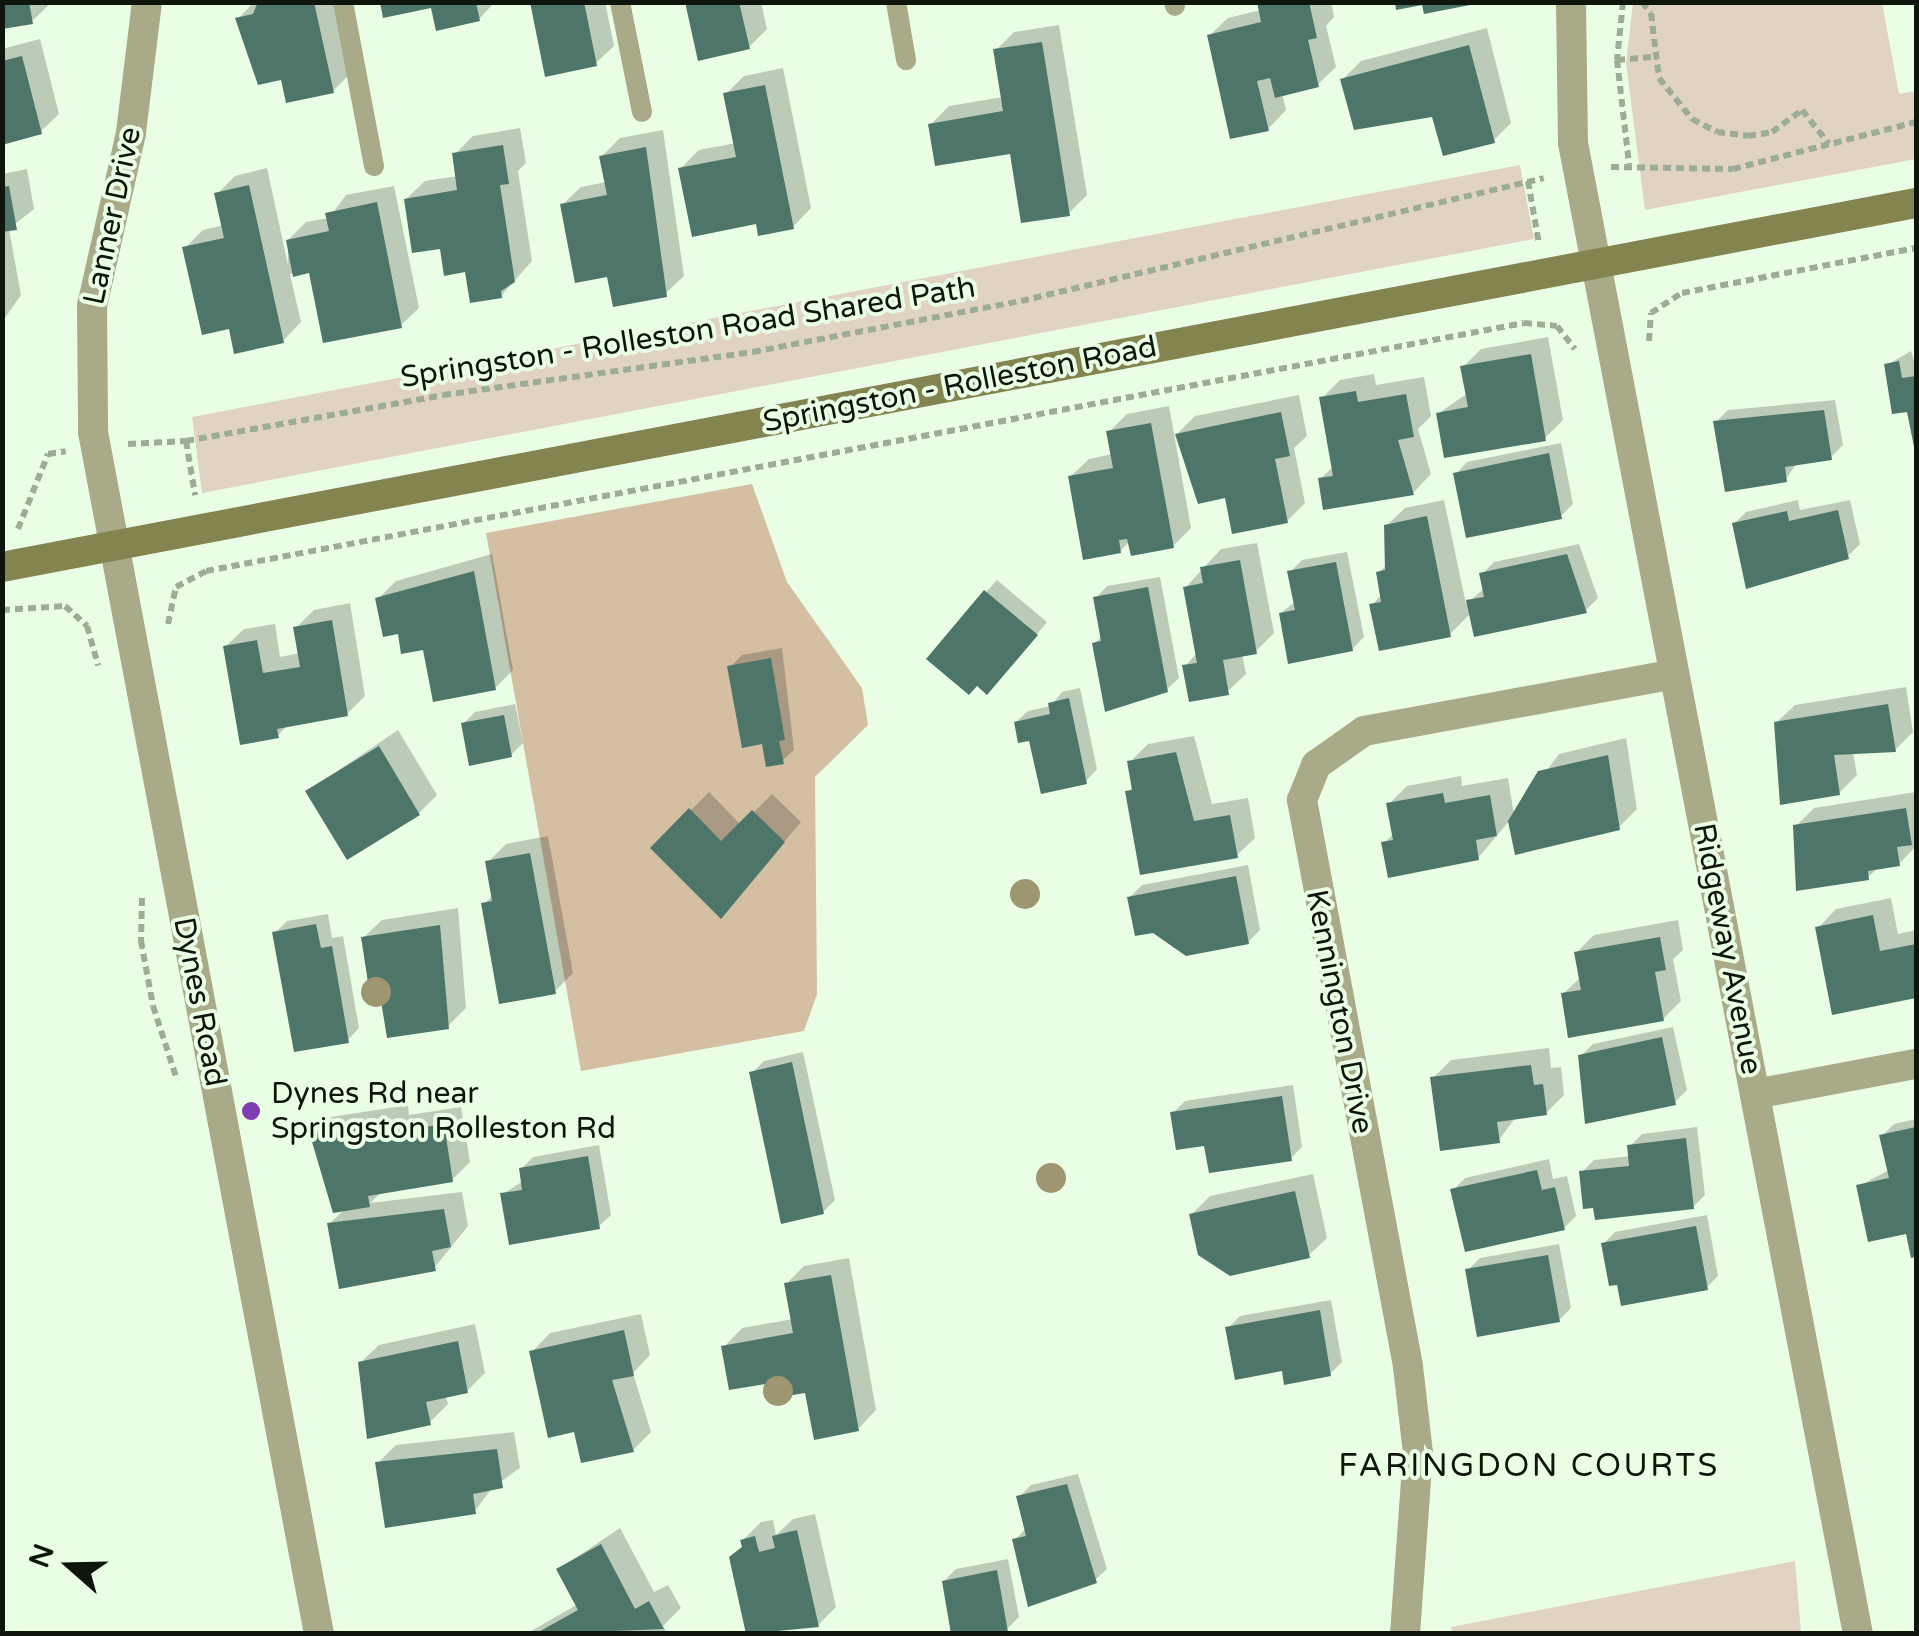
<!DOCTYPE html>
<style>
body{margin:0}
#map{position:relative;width:1919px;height:1636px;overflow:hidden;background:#eafee6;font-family:"Varela Round",sans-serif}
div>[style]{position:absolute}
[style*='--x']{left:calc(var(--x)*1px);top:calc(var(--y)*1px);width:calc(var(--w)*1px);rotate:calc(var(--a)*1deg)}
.green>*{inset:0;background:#e1d3c2}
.forest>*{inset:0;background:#d4bfa3}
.shadow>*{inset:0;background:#0003}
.building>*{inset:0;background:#4e7569}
.path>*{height:6px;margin-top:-3px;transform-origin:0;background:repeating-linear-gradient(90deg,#9cac99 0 8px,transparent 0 13px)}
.service>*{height:20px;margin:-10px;padding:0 10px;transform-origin:10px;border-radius:10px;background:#a9aa88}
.minor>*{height:30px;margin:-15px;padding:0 15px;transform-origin:15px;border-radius:15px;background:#a9aa88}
.tertiary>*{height:30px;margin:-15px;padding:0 15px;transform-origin:15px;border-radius:15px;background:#a9aa88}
.secondary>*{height:30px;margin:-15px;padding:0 15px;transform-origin:15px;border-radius:15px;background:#848451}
.trees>*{width:30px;height:30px;margin:-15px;border-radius:50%;background:#9e9671}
.dots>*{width:28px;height:28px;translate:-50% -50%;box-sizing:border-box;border:5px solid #eafee6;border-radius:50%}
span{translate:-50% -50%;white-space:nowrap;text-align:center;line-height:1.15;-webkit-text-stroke:8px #eafee6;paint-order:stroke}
.street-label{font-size:30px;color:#0e160c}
.poi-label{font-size:30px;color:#0e160c}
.left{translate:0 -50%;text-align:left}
.neighbourhood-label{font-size:32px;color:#0e160c;letter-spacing:2.5px}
.frame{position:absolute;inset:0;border:5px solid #0e160c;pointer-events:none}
.north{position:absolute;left:20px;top:1516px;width:100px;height:100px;-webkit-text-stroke:8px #eafee6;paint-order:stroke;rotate:290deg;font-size:28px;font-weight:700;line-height:40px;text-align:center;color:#0e160c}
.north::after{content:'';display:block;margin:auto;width:35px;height:45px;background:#0e160c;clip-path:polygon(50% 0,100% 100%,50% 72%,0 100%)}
</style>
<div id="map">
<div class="green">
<i style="clip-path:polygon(1633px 3px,1882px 3px,1899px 94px,1916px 91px,1916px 159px,1645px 210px,1626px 63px)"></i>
<i style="clip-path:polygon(1520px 165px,1534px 239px,202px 493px,192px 417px)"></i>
<i style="clip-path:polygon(1795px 1561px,1801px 1633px,1452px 1633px,1451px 1627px)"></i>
</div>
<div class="forest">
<i style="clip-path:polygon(752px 484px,787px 582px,862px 688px,868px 725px,815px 777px,817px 994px,804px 1031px,581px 1071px,486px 533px)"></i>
</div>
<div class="shadow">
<i style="clip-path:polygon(2px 2px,49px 2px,50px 4px,31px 22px)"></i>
<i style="clip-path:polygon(254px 2px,335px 2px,351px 73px,333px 91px,283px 77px,238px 19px)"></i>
<i style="clip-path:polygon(383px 2px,495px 2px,479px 19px,433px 5px)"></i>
<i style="clip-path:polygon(532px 2px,605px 2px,614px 46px,595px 64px)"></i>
<i style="clip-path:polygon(687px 2px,761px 2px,767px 29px,749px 47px)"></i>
<i style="clip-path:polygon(1259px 2px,1331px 2px,1334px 17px,1326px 26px,1336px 67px,1317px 85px,1282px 93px,1286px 110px,1268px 129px,1209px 36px,1228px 18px,1261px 10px)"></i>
<i style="clip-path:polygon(1059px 25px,1087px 195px,1068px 214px,1012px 152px,931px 124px,949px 106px,1003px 97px,996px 50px,1014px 32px)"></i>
<i style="clip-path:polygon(1487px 28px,1511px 123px,1493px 141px,1343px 79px,1361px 61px)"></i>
<i style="clip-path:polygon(40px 39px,59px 114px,40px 132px,2px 142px,2px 49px)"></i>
<i style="clip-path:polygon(783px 68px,811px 208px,793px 227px,757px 221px,681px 168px,699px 150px,736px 143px,726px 94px,744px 76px)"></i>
<i style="clip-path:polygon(520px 128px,526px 163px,518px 171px,532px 261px,501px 296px,442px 246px,406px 199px,425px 181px,458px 176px,455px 154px,473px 136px)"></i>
<i style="clip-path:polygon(663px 130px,684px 276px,665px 294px,609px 274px,562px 205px,581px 187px,606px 182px,601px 157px,620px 138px)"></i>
<i style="clip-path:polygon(267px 168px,288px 265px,288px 240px,306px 222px,329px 218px,346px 195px,394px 186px,419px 308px,400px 326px,311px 271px,290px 274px,301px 322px,283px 341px,231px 326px,185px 248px,203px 230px,224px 225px,217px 194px,235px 176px)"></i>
<i style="clip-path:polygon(27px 169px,34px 209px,9px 229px,21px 295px,2px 322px,2px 174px)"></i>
<i style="clip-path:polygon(1548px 337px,1563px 420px,1545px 438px,1439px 413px,1468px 393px,1463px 367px,1481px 349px)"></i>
<i style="clip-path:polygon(1911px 351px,1916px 367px,1916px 454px,1909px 409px,1887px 365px)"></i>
<i style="clip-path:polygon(1374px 374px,1376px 385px,1424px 377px,1431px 416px,1418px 429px,1431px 474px,1413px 493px,1320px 479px,1334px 466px,1322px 398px,1340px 380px)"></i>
<i style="clip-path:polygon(1299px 395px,1307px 436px,1294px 448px,1305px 503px,1287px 521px,1177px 434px,1195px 416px)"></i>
<i style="clip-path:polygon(1835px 400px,1843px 445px,1831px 457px,1797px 463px,1786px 479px,1716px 422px,1728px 410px)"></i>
<i style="clip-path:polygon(1169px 406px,1191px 528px,1173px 546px,1130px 541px,1120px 551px,1070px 477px,1089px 459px,1113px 454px,1109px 432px,1127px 414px)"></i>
<i style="clip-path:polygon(1561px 443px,1573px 504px,1561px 516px,1456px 474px,1467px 462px)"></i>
<i style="clip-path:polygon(1444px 500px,1466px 604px,1485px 588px,1482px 574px,1494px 562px,1579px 544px,1598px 598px,1586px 610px,1471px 613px,1450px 634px,1372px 605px,1382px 594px,1378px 573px,1388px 564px,1386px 526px,1405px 508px)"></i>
<i style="clip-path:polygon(1798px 500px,1800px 510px,1850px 500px,1860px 544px,1848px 556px,1734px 524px,1746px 512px)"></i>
<i style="clip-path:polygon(1257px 543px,1274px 633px,1256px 651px,1242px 654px,1246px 674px,1227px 692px,1185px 666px,1197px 653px,1185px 588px,1221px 549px)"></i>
<i style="clip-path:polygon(1347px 552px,1364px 637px,1352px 649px,1281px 613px,1296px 601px,1290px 572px,1302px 560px)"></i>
<i style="clip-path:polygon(492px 554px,513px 670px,495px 688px,400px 631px,378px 599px,396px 581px)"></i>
<i style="clip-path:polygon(1160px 577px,1179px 678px,1167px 689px,1107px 709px,1095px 643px,1102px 636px,1096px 598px,1107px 586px)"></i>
<i style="clip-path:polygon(997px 580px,1047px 622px,999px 680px,986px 592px)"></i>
<i style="clip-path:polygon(350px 603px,365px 696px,347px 714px,289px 724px,278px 735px,225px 647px,244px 629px,275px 624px,280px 657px,300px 653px,296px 628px,314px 610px)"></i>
<i style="clip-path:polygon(782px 648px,794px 750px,782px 761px,730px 667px,742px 655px)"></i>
<i style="clip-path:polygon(1906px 687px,1913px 732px,1895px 750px,1853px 752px,1857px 775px,1839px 793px,1782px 802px,1776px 723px,1795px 705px)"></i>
<i style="clip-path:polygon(1080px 688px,1097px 769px,1086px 781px,1016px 722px,1028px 711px,1051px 706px,1062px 692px)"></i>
<i style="clip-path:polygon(515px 704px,523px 743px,511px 755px,463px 724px,475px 712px)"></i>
<i style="clip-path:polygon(398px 730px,437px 795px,419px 813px,308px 791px)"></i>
<i style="clip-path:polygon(1194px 736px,1212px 804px,1248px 798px,1255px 838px,1236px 856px,1128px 792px,1134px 786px,1130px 762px,1148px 744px)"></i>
<i style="clip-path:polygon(1626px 738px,1637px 809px,1619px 827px,1510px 820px,1478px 858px,1384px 843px,1394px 833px,1389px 804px,1407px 786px,1461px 776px,1462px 786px,1508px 778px,1514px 815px,1559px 754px)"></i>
<i style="clip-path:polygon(709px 792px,741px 825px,772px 794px,801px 822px,721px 915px,653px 848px)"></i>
<i style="clip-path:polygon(1916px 792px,1916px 846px,1899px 864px,1879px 867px,1868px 877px,1798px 888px,1796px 826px,1814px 808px)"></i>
<i style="clip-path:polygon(548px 836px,573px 973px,554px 992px,484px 904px,494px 894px,488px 862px,506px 844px)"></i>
<i style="clip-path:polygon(1248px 865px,1260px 930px,1248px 942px,1130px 897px,1142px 885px)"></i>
<i style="clip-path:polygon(1891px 898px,1898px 934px,1916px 930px,1916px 996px,1834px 1012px,1818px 928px,1836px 909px)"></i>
<i style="clip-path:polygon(458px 908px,466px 1008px,448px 1026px,383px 998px,363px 938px,382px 920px)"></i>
<i style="clip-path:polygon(328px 914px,332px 938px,343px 936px,359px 1028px,348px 1040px,275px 933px,287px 921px)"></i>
<i style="clip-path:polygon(1678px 920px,1683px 950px,1673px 959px,1681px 1001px,1663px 1019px,1563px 994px,1581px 977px,1576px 953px,1594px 935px)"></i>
<i style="clip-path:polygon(1673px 1027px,1687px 1090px,1675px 1102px,1581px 1056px,1593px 1044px)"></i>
<i style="clip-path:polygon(1549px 1048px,1551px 1068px,1561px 1067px,1564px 1095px,1546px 1113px,1516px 1117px,1499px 1140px,1433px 1078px,1451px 1060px)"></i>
<i style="clip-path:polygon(803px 1052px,835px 1200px,823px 1212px,752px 1073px,764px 1061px)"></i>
<i style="clip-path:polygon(1293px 1085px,1302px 1147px,1290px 1159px,1173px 1113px,1185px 1101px)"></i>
<i style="clip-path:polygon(408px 1105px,409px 1115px,461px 1107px,470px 1162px,452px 1180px,383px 1191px,370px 1203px,462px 1192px,468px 1226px,434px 1268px,329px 1224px,345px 1209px,312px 1135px,331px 1117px)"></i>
<i style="clip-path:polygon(1916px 1119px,1916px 1255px,1913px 1255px,1908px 1231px,1859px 1186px,1889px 1170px,1882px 1136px,1894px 1124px)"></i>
<i style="clip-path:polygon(1697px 1127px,1705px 1195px,1693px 1207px,1596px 1205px,1582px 1172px,1594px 1160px,1631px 1156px,1630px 1146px,1642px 1134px)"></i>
<i style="clip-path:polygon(599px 1145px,611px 1215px,599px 1226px,503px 1194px,523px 1181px,521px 1169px,533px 1157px)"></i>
<i style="clip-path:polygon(1549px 1159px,1553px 1179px,1567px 1176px,1576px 1216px,1564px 1228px,1453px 1190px,1465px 1178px)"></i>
<i style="clip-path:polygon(1313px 1174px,1327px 1238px,1308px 1256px,1191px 1215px,1210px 1196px)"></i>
<i style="clip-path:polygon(1707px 1215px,1718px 1276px,1706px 1288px,1603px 1244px,1615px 1232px)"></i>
<i style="clip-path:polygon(1559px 1244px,1571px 1308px,1559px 1320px,1468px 1270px,1480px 1258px)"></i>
<i style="clip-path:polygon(849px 1258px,876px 1410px,858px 1429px,808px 1390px,774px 1380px,724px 1347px,742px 1328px,793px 1319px,786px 1284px,804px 1266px)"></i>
<i style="clip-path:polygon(1331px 1300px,1342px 1362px,1330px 1374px,1284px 1368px,1228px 1328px,1240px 1316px)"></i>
<i style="clip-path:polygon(641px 1314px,650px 1355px,633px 1373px,651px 1432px,633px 1450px,576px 1429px,532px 1352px,550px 1333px)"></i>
<i style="clip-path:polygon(475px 1324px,485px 1373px,467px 1391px,446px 1396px,448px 1404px,429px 1423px,360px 1363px,379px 1345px)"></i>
<i style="clip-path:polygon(514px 1432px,520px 1468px,492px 1488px,475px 1511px,378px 1463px,396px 1445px)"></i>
<i style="clip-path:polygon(1078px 1474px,1107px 1569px,1095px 1580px,1015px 1540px,1026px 1528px,1019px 1497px,1031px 1485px)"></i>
<i style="clip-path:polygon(815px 1514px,836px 1607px,818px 1625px,749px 1634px,743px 1540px,761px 1522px,773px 1520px,776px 1535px,793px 1519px)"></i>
<i style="clip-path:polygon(620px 1528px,654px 1592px,668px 1585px,681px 1608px,663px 1626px,667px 1633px,526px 1634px,578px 1604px,559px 1569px)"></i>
<i style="clip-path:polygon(1008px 1559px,1019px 1617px,1007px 1629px,953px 1634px,944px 1581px,956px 1569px)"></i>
</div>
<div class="building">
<i style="clip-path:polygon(2px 2px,29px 2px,33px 24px,2px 29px)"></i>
<i style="clip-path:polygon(258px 2px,314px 2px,334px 93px,286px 103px,281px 80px,258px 85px,235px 18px,253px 14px)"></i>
<i style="clip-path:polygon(380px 2px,476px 2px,480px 21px,436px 31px,431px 8px,383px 18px)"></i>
<i style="clip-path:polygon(530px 2px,584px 2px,597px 66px,545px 77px)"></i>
<i style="clip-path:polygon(685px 2px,739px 2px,750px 49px,698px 61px)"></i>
<i style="clip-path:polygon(1257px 2px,1309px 2px,1317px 38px,1308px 40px,1319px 87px,1275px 98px,1270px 78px,1257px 81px,1269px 131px,1230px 139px,1207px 35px,1261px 22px)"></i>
<i style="clip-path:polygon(1395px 2px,1474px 2px,1475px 4px,1424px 14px,1422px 5px,1396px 10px)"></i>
<i style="clip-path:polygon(1042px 42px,1070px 216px,1021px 223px,1010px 154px,935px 166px,928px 124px,1003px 111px,993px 49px)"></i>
<i style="clip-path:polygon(1469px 45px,1495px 143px,1443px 156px,1432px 117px,1354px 130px,1340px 79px)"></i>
<i style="clip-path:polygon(22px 56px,42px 134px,2px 145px,2px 61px)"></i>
<i style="clip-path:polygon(765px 85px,794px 229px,758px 236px,756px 224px,692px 237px,678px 168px,736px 157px,723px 93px)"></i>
<i style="clip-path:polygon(503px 145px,509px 184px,500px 185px,515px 282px,501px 291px,502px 298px,470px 303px,465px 272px,444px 276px,440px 249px,412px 253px,404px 199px,457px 190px,452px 153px)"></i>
<i style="clip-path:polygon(646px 147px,667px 297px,613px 307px,607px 277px,575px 283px,560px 204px,607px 195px,599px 156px)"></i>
<i style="clip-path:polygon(249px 185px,284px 343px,234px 354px,229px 329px,202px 335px,182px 247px,224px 238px,214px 193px)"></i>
<i style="clip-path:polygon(9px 186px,17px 230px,2px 232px,2px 187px)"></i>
<i style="clip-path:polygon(377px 202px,402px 328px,323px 343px,309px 273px,293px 277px,286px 240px,329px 231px,325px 213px)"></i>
<i style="clip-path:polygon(1531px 354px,1546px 441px,1444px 458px,1436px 413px,1468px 407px,1460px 366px)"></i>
<i style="clip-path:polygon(1899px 361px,1902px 378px,1916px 376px,1916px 457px,1907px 412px,1892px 414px,1884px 364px)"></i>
<i style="clip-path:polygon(1356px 391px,1358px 402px,1406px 394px,1414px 437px,1398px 440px,1414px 495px,1323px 510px,1318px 478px,1333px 476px,1319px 397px)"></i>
<i style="clip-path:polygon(1824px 410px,1832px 460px,1785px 467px,1787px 482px,1725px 492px,1713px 421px)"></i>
<i style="clip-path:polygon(1281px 412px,1290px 456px,1275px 459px,1288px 523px,1232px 534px,1225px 498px,1198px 504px,1175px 434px)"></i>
<i style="clip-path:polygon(1151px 423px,1174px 548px,1131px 556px,1127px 539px,1119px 540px,1121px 553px,1083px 560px,1068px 476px,1113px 468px,1106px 431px)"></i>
<i style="clip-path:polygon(1549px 453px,1562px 519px,1466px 538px,1453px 473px)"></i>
<i style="clip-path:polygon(1838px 510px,1849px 559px,1746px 589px,1732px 523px,1787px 511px,1789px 521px)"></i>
<i style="clip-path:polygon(1427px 516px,1451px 637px,1379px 651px,1369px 604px,1381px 602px,1376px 572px,1385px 570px,1384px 525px)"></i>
<i style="clip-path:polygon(1567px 554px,1587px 613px,1474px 637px,1466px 600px,1484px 597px,1479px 573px)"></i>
<i style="clip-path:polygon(1240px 560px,1257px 654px,1223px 660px,1229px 695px,1189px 702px,1182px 665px,1197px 663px,1183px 587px,1203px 583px,1200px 567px)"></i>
<i style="clip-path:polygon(1336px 562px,1353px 651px,1288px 664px,1279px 613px,1295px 610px,1287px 571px)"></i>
<i style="clip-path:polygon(474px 571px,496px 690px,433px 702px,423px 650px,401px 654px,398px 634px,383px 637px,375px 598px)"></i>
<i style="clip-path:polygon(1148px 587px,1168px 692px,1105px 712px,1092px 643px,1101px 641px,1093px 597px)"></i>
<i style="clip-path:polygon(984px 590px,1038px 635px,987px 695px,977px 686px,969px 695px,926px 659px)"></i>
<i style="clip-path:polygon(332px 620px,348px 716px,277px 729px,279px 738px,240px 745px,223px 646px,257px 640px,263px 673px,300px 667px,293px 627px)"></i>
<i style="clip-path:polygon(771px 658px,785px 740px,779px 741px,784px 764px,766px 767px,762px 744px,742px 748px,727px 666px)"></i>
<i style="clip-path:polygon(1069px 698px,1087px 784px,1041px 794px,1029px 741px,1018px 743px,1014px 722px,1050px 714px,1048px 703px)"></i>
<i style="clip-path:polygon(1888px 704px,1896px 752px,1834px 755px,1840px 795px,1780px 805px,1774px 722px)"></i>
<i style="clip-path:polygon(504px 715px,512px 757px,469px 766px,461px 723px)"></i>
<i style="clip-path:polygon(379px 746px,420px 815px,347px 860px,305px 791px)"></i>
<i style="clip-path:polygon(1176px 752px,1194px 821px,1230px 815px,1238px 858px,1140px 875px,1125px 791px,1132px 790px,1127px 761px)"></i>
<i style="clip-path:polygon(1608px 755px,1620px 830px,1515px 855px,1508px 821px,1538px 771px)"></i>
<i style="clip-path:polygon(1443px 793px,1445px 803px,1490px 795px,1497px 836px,1476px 840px,1479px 860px,1388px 878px,1381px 842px,1393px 840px,1386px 803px)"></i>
<i style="clip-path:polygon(689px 808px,721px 841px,752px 810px,785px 842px,721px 919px,650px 848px)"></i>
<i style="clip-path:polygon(1906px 808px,1912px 845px,1897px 847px,1900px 866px,1868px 871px,1869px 880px,1796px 891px,1793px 825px)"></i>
<i style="clip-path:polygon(530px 853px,556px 994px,499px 1004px,481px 903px,492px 901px,485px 861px)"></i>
<i style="clip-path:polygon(1236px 876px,1249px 944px,1186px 956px,1153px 933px,1135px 936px,1127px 897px)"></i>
<i style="clip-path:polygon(1873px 915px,1880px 951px,1916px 944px,1916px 998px,1832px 1015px,1815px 927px)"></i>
<i style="clip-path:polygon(316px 924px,321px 948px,332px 946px,349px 1043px,294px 1052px,272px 932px)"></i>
<i style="clip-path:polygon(440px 925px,449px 1029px,387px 1038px,381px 1001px,371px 1002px,361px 937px)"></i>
<i style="clip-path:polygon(1660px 937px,1666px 970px,1655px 972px,1664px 1021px,1568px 1038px,1561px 993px,1581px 990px,1574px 952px)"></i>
<i style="clip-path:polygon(1662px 1037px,1676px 1105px,1585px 1124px,1578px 1055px)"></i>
<i style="clip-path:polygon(792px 1062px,824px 1214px,781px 1224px,749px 1072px)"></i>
<i style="clip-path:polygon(1531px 1065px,1534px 1085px,1543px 1084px,1547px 1115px,1497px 1122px,1500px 1143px,1440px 1151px,1430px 1077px)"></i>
<i style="clip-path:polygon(1282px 1096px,1292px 1161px,1209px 1173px,1204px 1146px,1176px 1150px,1170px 1112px)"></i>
<i style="clip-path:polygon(390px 1122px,392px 1132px,444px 1124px,453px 1182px,368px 1196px,370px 1207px,333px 1213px,310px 1135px)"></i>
<i style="clip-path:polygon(1916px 1127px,1916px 1257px,1911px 1258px,1906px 1234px,1868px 1242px,1856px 1185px,1889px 1178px,1879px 1135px)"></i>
<i style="clip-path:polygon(1686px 1138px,1694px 1209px,1595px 1220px,1593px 1208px,1583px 1209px,1579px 1171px,1629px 1166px,1627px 1145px)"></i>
<i style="clip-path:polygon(588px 1156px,600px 1229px,509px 1245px,500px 1193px,522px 1190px,519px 1168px)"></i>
<i style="clip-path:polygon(1537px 1170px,1542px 1190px,1555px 1187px,1565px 1230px,1465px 1252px,1450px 1189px)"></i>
<i style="clip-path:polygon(1295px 1191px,1310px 1258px,1230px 1276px,1198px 1255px,1189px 1214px)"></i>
<i style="clip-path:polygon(444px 1209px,451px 1247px,432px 1251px,436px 1271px,339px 1289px,327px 1223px)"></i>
<i style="clip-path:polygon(1696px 1226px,1708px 1290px,1621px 1306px,1617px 1285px,1609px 1286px,1601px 1243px)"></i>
<i style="clip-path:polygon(1548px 1255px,1560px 1322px,1477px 1337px,1465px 1269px)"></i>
<i style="clip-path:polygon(831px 1275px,859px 1431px,814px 1440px,805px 1393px,775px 1398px,772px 1383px,729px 1390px,721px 1346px,793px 1333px,784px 1283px)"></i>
<i style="clip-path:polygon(1320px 1310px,1331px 1376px,1284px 1385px,1282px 1371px,1235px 1380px,1225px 1327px)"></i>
<i style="clip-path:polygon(624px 1330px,634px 1376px,612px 1380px,634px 1452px,581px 1463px,574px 1432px,548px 1438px,529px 1351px)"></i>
<i style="clip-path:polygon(458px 1341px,468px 1393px,426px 1402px,431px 1425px,367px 1439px,358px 1362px)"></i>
<i style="clip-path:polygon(497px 1449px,503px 1488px,473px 1494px,476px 1514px,385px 1528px,375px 1462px)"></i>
<i style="clip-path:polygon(1067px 1484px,1097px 1583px,1028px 1607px,1012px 1539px,1026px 1536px,1016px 1496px)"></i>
<i style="clip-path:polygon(797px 1530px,819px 1627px,746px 1634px,729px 1557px,742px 1547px,740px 1540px,755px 1536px,759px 1552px,775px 1548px,772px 1536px)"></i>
<i style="clip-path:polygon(601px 1544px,635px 1609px,649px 1601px,664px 1629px,535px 1634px,578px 1610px,556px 1569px)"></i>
<i style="clip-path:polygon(997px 1570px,1008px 1632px,951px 1634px,942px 1581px)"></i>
</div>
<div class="path">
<i style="--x:1623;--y:2;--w:58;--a:95.9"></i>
<i style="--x:1617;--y:60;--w:105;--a:83.4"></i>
<i style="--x:1642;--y:2;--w:14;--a:51"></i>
<i style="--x:1651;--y:13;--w:65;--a:83"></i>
<i style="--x:1659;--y:78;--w:53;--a:51.2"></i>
<i style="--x:1692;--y:119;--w:28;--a:27"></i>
<i style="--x:1717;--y:132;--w:31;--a:7"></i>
<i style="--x:1748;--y:136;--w:24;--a:-9"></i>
<i style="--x:1772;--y:132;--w:37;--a:-36"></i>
<i style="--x:1802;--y:110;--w:43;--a:51.5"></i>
<i style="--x:1617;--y:60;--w:35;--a:-5"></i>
<i style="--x:1611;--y:167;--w:122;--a:0.9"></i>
<i style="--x:1733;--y:169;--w:189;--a:-14.4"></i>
<i style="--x:1528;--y:181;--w:64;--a:80.1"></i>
<i style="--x:1649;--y:341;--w:28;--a:-86"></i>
<i style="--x:1651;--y:313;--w:37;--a:-33"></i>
<i style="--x:1682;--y:293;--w:238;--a:-10.9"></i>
<i style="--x:186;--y:441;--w:55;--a:80.5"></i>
<i style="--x:128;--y:444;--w:58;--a:-3"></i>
<i style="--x:186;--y:441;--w:261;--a:-10.1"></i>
<i style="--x:443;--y:395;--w:313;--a:-7.9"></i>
<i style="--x:753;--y:352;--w:273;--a:-10.8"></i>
<i style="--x:1021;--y:301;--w:537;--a:-13.23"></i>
<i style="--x:18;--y:529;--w:81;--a:-68.2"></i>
<i style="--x:48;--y:454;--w:18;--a:-9"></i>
<i style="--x:2;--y:610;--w:63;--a:-3.6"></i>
<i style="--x:65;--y:606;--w:30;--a:42"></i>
<i style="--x:87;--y:626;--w:41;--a:74.2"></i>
<i style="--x:168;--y:624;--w:38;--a:-78"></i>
<i style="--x:176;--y:587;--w:34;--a:-28"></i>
<i style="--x:206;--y:571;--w:1341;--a:-10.66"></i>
<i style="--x:1524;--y:323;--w:33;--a:5"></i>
<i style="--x:1557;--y:326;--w:29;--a:52"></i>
<i style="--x:142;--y:898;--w:43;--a:91.3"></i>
<i style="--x:141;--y:941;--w:66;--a:79.5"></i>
<i style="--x:153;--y:1006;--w:78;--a:72"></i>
</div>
<div class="service">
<i style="--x:343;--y:2;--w:167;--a:79.3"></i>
<i style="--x:620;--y:2;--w:112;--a:78.7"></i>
<i style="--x:896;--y:2;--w:59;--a:80.2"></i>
<i style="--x:1174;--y:2;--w:4;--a:76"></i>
</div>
<div class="minor">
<i style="--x:1571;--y:2;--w:141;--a:89.2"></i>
<i style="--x:1573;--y:143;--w:1518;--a:79.18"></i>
<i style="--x:1755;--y:1094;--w:164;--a:-10.6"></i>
<i style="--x:1405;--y:1634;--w:181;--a:-85.9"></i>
<i style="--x:1418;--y:1453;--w:88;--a:-96.6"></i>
<i style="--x:1408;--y:1366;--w:576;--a:-100.61"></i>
<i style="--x:1302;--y:800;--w:38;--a:-68"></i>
<i style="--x:1316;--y:765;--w:59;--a:-35.3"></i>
<i style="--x:1364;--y:731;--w:315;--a:-10.4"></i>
</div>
<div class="tertiary">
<i style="--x:147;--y:2;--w:132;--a:97"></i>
<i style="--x:131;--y:133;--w:177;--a:102.7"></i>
<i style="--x:92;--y:306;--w:126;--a:89.5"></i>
<i style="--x:93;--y:432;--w:1223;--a:79.35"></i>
</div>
<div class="secondary">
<i style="--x:2;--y:567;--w:1948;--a:-10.77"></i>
</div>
<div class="trees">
<i style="left:1025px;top:894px"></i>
<i style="left:376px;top:992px"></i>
<i style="left:1051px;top:1178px"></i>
<i style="left:778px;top:1391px"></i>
</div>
<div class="dots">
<i style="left:251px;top:1111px;background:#7e3db2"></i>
</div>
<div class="street-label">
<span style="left:113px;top:216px;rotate:-78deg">Lanner Drive</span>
<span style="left:688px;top:333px;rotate:-9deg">Springston - Rolleston Road Shared Path</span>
<span style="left:960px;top:385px;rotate:-11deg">Springston - Rolleston Road</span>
<span style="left:1727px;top:949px;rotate:79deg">Ridgeway Avenue</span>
<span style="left:199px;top:1002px;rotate:79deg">Dynes Road</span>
<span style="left:1339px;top:1012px;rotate:79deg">Kennington Drive</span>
</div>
<div class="poi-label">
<span class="left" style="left:271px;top:1111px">Dynes Rd near<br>Springston Rolleston Rd</span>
</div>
<div class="neighbourhood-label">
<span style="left:1529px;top:1466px">FARINGDON COURTS</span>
</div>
<div class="frame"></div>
<div class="north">N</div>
</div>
